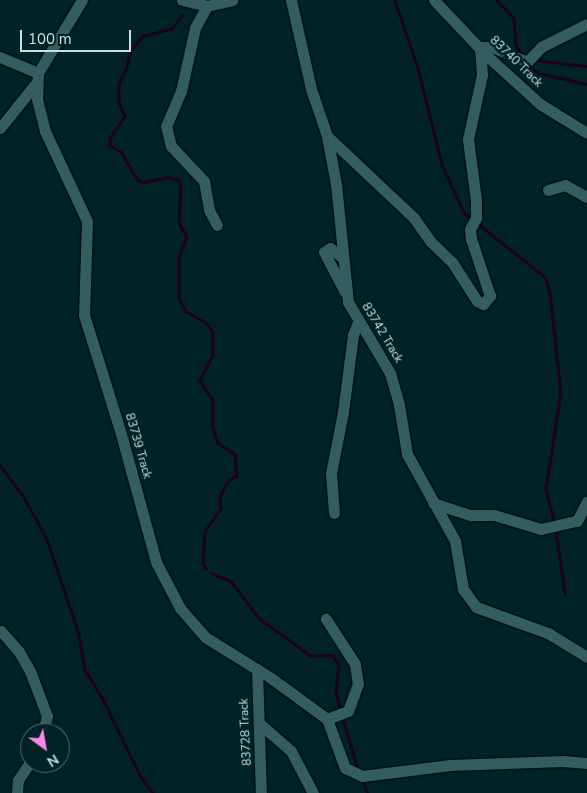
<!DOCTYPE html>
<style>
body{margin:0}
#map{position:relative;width:587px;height:793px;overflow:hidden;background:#012326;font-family:"Nunito Sans",sans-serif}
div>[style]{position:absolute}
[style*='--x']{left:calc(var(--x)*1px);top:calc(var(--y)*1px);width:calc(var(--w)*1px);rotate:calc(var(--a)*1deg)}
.stream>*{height:2.5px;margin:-1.25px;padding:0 1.25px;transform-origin:1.25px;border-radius:1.25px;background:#1e001a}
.roads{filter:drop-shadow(0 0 1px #000b0d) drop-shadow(0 0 1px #000b0d)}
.minor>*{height:11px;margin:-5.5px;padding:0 5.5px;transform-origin:5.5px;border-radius:5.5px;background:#335d61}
span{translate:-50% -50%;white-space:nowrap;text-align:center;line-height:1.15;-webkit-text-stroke:5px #012326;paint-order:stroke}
.street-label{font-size:12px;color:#cae0e2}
.north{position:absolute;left:20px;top:723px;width:50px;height:50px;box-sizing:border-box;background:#012326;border:1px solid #516f71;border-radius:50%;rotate:148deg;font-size:14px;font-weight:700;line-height:20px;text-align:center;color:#cae0e2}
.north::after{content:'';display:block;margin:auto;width:18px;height:22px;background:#fb87e6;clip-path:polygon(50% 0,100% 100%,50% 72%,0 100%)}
.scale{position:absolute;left:20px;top:30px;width:111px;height:22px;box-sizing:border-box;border:2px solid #cae0e2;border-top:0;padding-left:6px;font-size:15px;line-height:18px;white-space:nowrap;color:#cae0e2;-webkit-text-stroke:4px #012326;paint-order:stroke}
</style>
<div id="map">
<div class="stream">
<i style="--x:395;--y:0;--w:72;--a:71.3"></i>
<i style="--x:418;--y:68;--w:100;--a:76.1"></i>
<i style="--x:442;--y:165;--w:54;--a:64.9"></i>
<i style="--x:465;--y:214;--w:9;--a:36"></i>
<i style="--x:497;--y:0;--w:25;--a:47"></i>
<i style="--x:514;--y:18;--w:27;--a:86"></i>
<i style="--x:516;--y:45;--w:12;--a:59"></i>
<i style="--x:183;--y:15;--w:18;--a:128"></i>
<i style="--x:172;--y:29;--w:30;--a:166"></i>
<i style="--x:143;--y:36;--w:21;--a:129"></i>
<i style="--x:130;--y:52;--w:16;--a:101"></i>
<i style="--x:127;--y:68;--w:18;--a:117"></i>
<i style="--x:119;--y:84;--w:19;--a:90"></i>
<i style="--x:119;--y:103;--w:14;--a:65"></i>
<i style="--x:125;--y:116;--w:27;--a:123"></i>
<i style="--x:110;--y:139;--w:6;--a:90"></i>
<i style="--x:110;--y:145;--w:13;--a:32"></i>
<i style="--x:121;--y:152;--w:31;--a:59"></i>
<i style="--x:137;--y:179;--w:7;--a:27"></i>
<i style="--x:143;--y:182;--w:26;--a:-11"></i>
<i style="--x:169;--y:177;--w:10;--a:17"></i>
<i style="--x:179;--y:180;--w:7;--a:74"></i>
<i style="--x:181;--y:187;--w:35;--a:93"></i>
<i style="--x:179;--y:222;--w:17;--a:62"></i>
<i style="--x:187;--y:237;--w:22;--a:111"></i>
<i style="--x:179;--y:258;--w:40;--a:90"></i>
<i style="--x:179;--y:298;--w:15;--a:62"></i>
<i style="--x:186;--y:311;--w:22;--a:30"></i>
<i style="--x:205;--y:322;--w:13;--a:51"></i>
<i style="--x:213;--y:332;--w:23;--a:90"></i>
<i style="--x:213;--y:355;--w:29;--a:117"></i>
<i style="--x:200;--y:381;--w:23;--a:56"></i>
<i style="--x:213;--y:400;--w:27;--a:90"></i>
<i style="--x:213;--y:427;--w:17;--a:73"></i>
<i style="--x:218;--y:443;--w:20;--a:33"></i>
<i style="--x:235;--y:454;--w:22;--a:85"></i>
<i style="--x:237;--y:476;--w:9;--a:153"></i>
<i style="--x:229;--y:480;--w:18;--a:119"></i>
<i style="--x:220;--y:496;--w:13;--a:86"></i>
<i style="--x:221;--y:509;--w:28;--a:125"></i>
<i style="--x:205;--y:532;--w:31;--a:94"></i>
<i style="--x:203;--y:563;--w:6;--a:59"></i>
<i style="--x:535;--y:60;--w:52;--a:6.6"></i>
<i style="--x:527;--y:65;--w:14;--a:34"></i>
<i style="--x:539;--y:73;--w:49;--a:12.9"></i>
<i style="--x:476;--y:222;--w:88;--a:38.6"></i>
<i style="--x:545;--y:277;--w:16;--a:72"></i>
<i style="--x:550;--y:292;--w:102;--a:83.8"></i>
<i style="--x:561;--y:393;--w:97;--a:98.9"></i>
<i style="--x:546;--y:489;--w:34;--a:76"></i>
<i style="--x:0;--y:465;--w:36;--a:53"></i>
<i style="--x:22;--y:494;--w:51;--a:60.9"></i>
<i style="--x:47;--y:539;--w:100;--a:71.4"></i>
<i style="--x:79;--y:634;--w:36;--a:81"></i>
<i style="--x:85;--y:670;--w:36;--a:58"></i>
<i style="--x:104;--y:701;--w:82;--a:64.1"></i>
<i style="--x:140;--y:775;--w:22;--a:54"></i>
<i style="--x:556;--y:531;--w:63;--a:81.7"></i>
<i style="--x:211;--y:573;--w:23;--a:23"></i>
<i style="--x:232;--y:582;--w:45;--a:53.1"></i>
<i style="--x:259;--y:618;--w:64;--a:36.2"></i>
<i style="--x:311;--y:656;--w:22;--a:-3"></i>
<i style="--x:333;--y:655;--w:12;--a:59"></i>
<i style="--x:339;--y:665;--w:26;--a:97"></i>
<i style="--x:336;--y:691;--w:16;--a:76"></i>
<i style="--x:343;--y:719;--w:52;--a:73.3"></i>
<i style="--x:362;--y:779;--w:15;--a:67"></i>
</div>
<div class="roads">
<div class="minor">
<i style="--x:82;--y:0;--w:85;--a:121.1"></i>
<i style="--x:38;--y:73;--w:26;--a:92"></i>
<i style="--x:37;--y:99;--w:33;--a:76"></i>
<i style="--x:45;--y:131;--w:99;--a:65"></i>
<i style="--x:87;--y:221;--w:94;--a:91.8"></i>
<i style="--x:84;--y:315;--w:125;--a:72.7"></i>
<i style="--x:121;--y:434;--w:133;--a:74.7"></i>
<i style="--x:156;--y:562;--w:52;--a:62.4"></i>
<i style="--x:180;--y:608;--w:38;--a:49"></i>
<i style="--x:205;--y:637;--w:78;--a:31.8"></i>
<i style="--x:271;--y:678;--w:69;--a:36.2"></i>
<i style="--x:327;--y:719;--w:22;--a:-21"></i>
<i style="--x:348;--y:711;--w:29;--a:-70"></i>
<i style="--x:358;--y:684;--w:20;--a:-99"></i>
<i style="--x:355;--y:664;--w:54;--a:-122.8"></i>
<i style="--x:182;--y:0;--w:26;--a:13"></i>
<i style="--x:207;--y:6;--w:26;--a:-13"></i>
<i style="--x:291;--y:0;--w:91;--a:77.3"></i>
<i style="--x:311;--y:89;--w:50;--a:71.2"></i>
<i style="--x:327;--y:136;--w:49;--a:79.4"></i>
<i style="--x:336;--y:184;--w:119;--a:84.2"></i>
<i style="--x:348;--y:302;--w:82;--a:59.4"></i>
<i style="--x:390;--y:373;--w:33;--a:74"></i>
<i style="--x:399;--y:405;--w:50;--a:80.7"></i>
<i style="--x:407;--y:454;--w:99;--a:61.1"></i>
<i style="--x:455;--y:541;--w:49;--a:80.5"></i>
<i style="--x:463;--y:589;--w:22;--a:54"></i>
<i style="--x:476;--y:607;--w:77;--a:19.9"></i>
<i style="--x:548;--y:633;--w:46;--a:31.6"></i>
<i style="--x:434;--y:0;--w:74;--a:46.6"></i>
<i style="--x:485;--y:54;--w:74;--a:42.3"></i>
<i style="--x:540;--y:104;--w:55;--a:31.7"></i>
<i style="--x:207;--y:6;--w:25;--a:119"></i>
<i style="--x:195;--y:28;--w:65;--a:102.5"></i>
<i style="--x:181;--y:91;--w:38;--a:113"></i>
<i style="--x:166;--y:126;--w:21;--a:76"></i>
<i style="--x:171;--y:146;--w:48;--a:46.7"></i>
<i style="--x:204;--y:181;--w:29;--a:80"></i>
<i style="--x:209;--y:210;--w:17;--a:62"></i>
<i style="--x:0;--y:57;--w:41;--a:22.8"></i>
<i style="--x:0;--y:128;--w:59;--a:-51.2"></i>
<i style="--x:327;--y:136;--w:120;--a:43.3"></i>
<i style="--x:414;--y:218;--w:28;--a:55"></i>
<i style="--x:430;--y:241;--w:30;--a:44"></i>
<i style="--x:452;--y:262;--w:46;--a:57.3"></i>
<i style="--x:477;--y:301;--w:7;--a:27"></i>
<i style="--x:483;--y:304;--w:11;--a:-49"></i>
<i style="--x:490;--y:296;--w:60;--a:-108.4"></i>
<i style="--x:471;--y:239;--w:10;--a:-96"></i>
<i style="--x:470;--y:229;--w:13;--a:-61"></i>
<i style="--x:476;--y:218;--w:18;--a:-90"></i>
<i style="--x:476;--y:200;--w:62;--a:-97.5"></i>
<i style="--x:468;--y:139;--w:66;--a:-77.7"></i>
<i style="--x:482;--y:75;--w:28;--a:-94"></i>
<i style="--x:480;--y:47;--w:12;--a:0"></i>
<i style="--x:492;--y:47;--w:38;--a:23"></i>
<i style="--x:527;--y:62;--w:21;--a:-47"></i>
<i style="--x:541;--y:47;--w:51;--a:-26.6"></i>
<i style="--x:548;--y:190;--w:18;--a:-16"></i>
<i style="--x:565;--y:185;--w:25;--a:29"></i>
<i style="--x:342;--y:257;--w:15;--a:-143"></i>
<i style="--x:330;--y:248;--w:7;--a:146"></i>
<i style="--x:324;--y:252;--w:45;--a:62.3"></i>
<i style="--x:433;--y:503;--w:40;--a:18"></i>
<i style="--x:471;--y:515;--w:23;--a:0"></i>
<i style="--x:494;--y:515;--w:49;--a:16.6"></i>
<i style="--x:541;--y:529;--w:37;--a:-13"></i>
<i style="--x:577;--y:521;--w:22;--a:-63"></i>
<i style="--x:334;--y:513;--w:40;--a:-94.3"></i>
<i style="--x:331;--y:473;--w:62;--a:-78.9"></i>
<i style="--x:343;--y:412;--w:78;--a:-82.6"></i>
<i style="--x:353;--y:335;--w:14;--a:-69"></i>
<i style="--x:1;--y:631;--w:28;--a:49"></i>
<i style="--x:19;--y:652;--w:22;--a:60"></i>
<i style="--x:30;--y:671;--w:48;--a:69.3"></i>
<i style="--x:47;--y:716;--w:17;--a:103"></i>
<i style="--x:257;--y:669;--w:124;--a:88.2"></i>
<i style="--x:327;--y:719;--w:52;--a:69.8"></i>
<i style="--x:345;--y:768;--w:19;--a:25"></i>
<i style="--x:362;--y:776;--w:89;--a:-7.1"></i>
<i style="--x:450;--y:765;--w:113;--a:-2"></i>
<i style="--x:563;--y:761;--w:24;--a:5"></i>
<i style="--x:260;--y:724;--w:41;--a:41.1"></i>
<i style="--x:291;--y:751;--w:47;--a:62.4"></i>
<i style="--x:17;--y:793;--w:13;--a:-86"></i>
<i style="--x:18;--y:780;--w:22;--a:-56"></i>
</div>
</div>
<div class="street-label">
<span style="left:516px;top:62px;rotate:44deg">83740 Track</span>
<span style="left:382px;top:333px;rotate:59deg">83742 Track</span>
<span style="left:138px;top:446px;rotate:74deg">83739 Track</span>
<span style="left:246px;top:732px;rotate:-93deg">83728 Track</span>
</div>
<div class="north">N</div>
<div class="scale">100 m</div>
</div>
